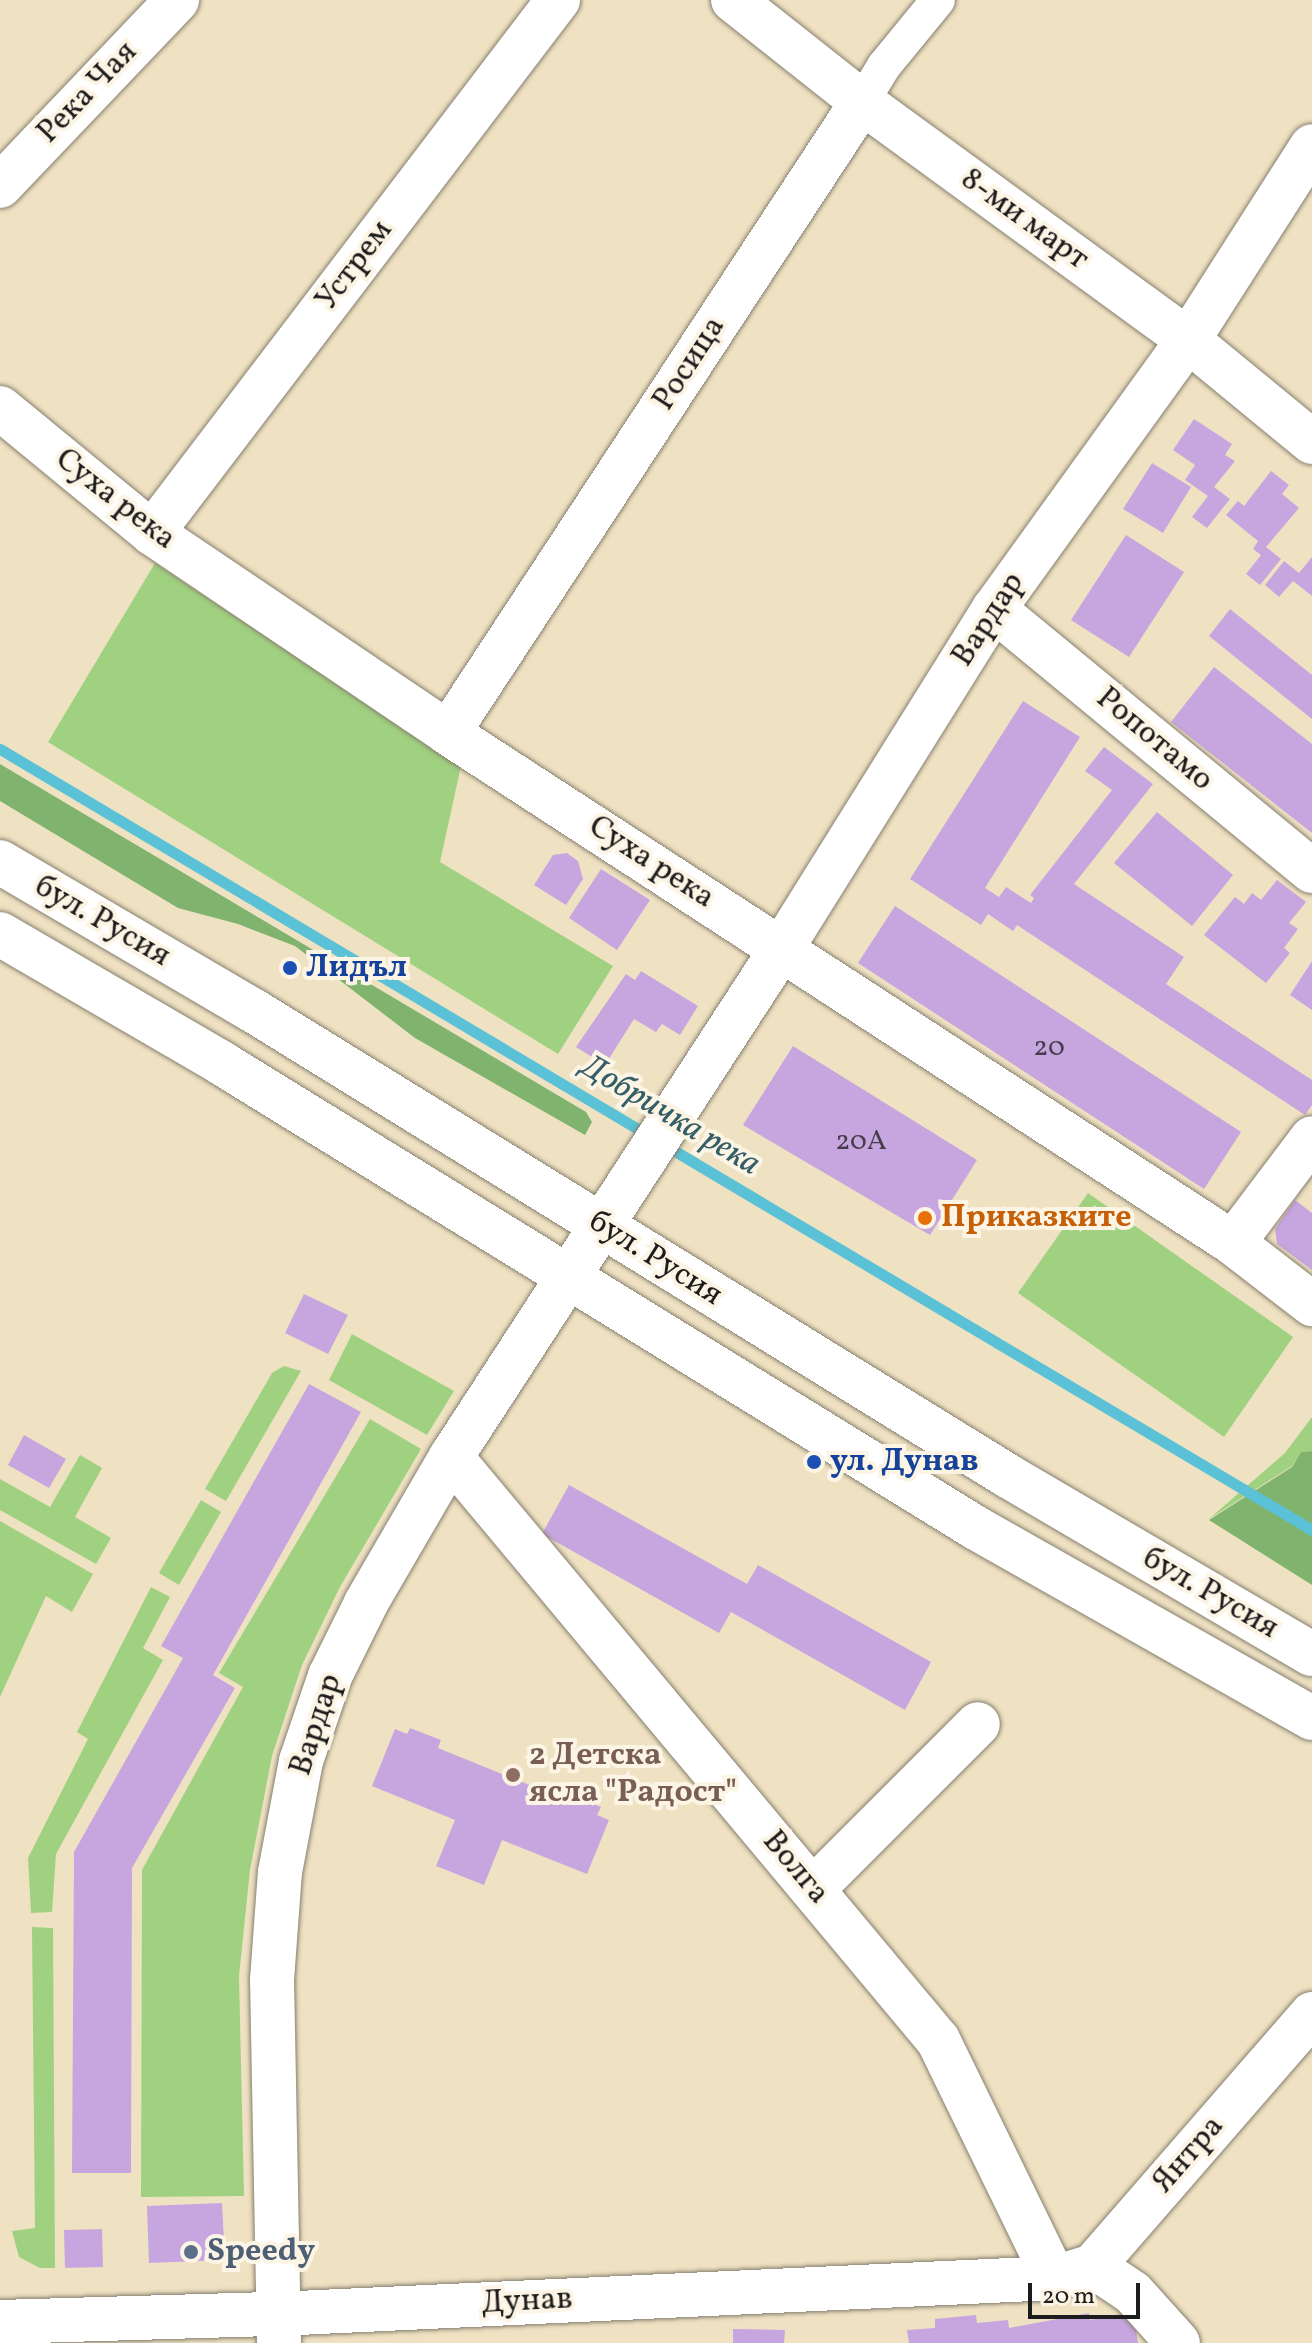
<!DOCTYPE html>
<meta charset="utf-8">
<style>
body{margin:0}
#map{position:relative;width:1312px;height:2343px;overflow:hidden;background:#efe2c2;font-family:Vollkorn,serif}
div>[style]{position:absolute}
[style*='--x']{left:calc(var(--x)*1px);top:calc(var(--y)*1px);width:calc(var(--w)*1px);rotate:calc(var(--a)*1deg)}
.green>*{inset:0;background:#a0d180}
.forest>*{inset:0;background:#80b36e}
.stream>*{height:11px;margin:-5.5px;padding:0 5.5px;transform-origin:5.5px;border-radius:5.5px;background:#5ac1d7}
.building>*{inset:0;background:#c7a6df}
.roads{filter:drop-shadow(0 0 2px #867f6f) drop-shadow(0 0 2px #867f6f)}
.pedestrian>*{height:34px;margin:-17px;padding:0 17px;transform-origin:17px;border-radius:17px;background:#fff}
.minor>*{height:44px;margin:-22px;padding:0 22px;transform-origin:22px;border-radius:22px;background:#fff}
.secondary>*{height:44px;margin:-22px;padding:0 22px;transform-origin:22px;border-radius:22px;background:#fff}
.dots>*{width:22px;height:22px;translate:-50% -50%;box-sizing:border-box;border:4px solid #fcf5e5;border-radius:50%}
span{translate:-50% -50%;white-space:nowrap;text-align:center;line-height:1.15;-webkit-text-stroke:8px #fcf5e5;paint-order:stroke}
.number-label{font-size:28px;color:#473e4d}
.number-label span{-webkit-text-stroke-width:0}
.street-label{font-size:32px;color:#1c1c1c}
.transit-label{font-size:32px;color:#164399;font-weight:700}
.left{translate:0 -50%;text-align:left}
.food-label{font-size:32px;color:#c56008;font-weight:700}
.education-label{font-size:32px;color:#785e54;font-weight:700}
.service-label{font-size:32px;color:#4e5e75;font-weight:700}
.water-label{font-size:34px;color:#355e67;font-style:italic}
.scale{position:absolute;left:1028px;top:2283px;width:112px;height:36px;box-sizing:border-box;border:4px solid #1c1c1c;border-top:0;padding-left:10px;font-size:24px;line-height:28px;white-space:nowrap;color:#1c1c1c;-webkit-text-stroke:6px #fcf5e5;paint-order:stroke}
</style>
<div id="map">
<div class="green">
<i style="clip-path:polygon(155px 563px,461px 766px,440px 862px,613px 966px,558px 1054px,48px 742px)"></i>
<i style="clip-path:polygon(1088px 1193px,1293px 1337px,1224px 1437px,1018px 1293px)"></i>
<i style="clip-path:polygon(352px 1334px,454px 1391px,427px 1435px,329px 1380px)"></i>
<i style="clip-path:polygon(284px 1366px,301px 1371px,226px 1501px,205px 1489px,272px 1373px)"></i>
<i style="clip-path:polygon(1312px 1417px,1312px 1451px,1301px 1452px,1292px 1466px,1209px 1519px,1285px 1453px)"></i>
<i style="clip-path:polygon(370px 1419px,421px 1449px,340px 1587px,302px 1665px,272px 1756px,250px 1870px,239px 1976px,244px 2196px,141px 2197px,142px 1870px,243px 1687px,219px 1673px)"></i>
<i style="clip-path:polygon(80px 1455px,102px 1468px,75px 1517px,111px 1538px,96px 1564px,0 1510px,0 1479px,50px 1507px)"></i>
<i style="clip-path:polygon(201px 1500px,221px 1512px,179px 1585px,159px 1573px)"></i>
<i style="clip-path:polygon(0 1521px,93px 1574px,72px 1612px,46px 1596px,0 1697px)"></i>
<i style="clip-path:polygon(151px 1587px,170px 1597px,143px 1648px,163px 1660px,56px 1854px,52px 1912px,31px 1913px,28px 1858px,88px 1739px,77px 1732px)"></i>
<i style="clip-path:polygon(32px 1927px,53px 1928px,55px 2268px,40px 2268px,19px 2257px,12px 2231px,35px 2228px)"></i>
</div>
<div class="forest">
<i style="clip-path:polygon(0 764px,586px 1112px,592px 1122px,585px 1135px,415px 1038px,295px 946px,238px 924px,178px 908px,0 801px)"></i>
<i style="clip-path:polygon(1312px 1451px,1312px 1585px,1209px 1520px,1292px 1467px,1301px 1452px)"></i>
</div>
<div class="stream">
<i style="--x:0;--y:749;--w:754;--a:30.78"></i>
<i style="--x:663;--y:1144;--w:755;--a:30.74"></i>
</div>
<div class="building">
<i style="clip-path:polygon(1194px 419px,1232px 444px,1225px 455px,1235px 461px,1214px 487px,1230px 499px,1207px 528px,1192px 517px,1208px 496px,1185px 480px,1195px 465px,1173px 450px)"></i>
<i style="clip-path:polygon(1152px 463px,1191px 487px,1163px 533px,1123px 509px)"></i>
<i style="clip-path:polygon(1271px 471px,1289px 485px,1282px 494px,1299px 508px,1266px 547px,1281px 559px,1260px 585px,1246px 574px,1261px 555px,1253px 549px,1258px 541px,1226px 515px,1238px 501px,1244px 506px)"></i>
<i style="clip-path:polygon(1126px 535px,1184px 572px,1129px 657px,1071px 620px)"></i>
<i style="clip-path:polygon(1312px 557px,1312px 596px,1293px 581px,1279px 597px,1265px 585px,1284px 561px,1299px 573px)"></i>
<i style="clip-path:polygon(1230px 609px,1312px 675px,1312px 719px,1209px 636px)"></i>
<i style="clip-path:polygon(1214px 667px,1312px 744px,1312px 833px,1171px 722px)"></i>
<i style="clip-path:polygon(1023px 701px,1080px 737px,985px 888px,999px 897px,1006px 887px,1031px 903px,1034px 898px,1030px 895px,1112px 790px,1085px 771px,1104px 747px,1153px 784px,1074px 884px,1184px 957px,1166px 984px,1312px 1080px,1312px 1105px,1305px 1115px,1017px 925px,1013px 931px,988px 914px,981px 925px,910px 879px)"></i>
<i style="clip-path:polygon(1157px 812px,1233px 875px,1192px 926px,1114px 863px)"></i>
<i style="clip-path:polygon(567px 853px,578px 861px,583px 879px,566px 905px,534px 885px,553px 855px)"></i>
<i style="clip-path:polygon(601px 869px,650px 900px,617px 950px,569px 918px)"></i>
<i style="clip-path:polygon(1277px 880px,1306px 902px,1289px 923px,1298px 929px,1284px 948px,1290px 953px,1266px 983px,1204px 935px,1235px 897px,1244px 904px,1252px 893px,1261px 900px)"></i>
<i style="clip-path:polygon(895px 906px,1241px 1132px,1204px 1189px,858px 963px)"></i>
<i style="clip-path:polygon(1312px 961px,1312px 1010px,1290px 995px)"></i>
<i style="clip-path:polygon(641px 971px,698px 1006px,680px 1035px,662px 1024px,656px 1032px,634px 1019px,605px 1065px,576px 1047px,626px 974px,635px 980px)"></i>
<i style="clip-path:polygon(793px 1046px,977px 1160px,930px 1235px,743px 1125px)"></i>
<i style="clip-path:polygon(1295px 1200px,1312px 1213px,1312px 1270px,1277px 1244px,1275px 1229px)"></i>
<i style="clip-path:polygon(304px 1294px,348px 1315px,328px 1354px,285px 1333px)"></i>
<i style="clip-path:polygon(309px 1384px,361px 1412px,213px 1675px,235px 1688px,132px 1868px,131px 2173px,72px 2173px,74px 1852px,183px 1658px,161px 1646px)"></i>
<i style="clip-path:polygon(24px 1435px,66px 1459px,49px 1488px,8px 1465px)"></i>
<i style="clip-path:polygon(569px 1485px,747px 1584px,758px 1565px,931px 1662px,905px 1710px,731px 1612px,719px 1633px,542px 1534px)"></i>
<i style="clip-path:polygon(410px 1728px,441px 1740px,438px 1748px,569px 1801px,571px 1795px,601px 1807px,597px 1815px,609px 1820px,587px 1874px,502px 1840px,484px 1885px,436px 1866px,455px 1820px,372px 1786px,395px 1729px,407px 1734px)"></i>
<i style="clip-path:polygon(222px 2203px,225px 2260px,149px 2263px,147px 2206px)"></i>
<i style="clip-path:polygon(102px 2229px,103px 2267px,65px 2268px,64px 2230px)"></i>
<i style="clip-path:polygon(1133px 2312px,1138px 2343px,909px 2343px,907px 2330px,935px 2328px,935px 2319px,976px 2315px,977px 2323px,1008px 2320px,1009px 2328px,1089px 2313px,1090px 2320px)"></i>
<i style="clip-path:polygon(733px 2329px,785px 2330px,784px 2343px,733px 2343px)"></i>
</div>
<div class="roads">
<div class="pedestrian">
<i style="--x:862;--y:102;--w:42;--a:-58.6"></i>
<i style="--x:884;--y:66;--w:85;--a:-50.7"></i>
</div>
<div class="minor">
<i style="--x:733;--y:0;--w:164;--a:38.3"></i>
<i style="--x:862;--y:102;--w:404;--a:36.1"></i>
<i style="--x:1188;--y:340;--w:161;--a:39.4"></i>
<i style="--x:0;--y:186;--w:257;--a:-46.4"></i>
<i style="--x:0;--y:408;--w:197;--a:39.4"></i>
<i style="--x:152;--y:533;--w:357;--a:34"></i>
<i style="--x:448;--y:733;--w:936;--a:33.01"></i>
<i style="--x:1233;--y:1243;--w:100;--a:37.7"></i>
<i style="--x:152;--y:533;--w:670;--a:-52.7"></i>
<i style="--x:994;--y:609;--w:412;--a:39.5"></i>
<i style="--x:448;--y:733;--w:755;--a:-56.73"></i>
<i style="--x:1233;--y:1243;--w:131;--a:-53"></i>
<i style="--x:451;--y:1457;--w:760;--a:50.13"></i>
<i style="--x:938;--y:2040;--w:265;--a:64"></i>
<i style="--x:813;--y:1889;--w:233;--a:-45"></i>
<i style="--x:1093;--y:2266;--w:48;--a:34"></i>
<i style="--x:1133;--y:2293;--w:67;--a:48"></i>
<i style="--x:0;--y:2322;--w:276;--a:-1.7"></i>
<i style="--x:276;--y:2314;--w:779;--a:-2.65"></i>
<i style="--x:1054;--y:2278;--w:41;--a:-17.1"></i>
<i style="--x:1093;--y:2266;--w:334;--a:-49"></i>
<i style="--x:279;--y:2343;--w:363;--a:-91.1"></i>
<i style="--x:272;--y:1980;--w:108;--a:-85.8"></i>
<i style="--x:280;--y:1872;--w:113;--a:-79.3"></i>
<i style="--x:301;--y:1761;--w:90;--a:-71.2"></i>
<i style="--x:330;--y:1676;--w:81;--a:-63.7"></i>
<i style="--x:366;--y:1603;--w:169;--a:-59.8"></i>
<i style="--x:451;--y:1457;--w:607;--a:-56.96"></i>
<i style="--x:782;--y:948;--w:400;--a:-58"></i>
<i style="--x:994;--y:609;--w:332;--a:-54.2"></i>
<i style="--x:1188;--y:340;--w:230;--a:-57.4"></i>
</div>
<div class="secondary">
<i style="--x:0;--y:862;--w:294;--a:30.4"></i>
<i style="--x:254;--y:1011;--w:886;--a:31.66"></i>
<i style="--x:1008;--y:1476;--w:352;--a:30.4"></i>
<i style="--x:0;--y:934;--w:258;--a:30.2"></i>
<i style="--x:223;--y:1064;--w:884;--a:31.64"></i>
<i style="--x:976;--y:1528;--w:386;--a:29.5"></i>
</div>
</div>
<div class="dots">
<i style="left:290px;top:968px;background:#1a4fb4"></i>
<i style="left:925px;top:1218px;background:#e8710a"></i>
<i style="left:814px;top:1462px;background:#1a4fb4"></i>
<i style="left:513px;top:1775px;background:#8d6e63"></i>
<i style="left:191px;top:2252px;background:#5c6f8a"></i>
</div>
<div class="number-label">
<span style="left:1049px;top:1048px">20</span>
<span style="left:861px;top:1142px">20A</span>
</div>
<div class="street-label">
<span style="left:88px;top:93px;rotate:-46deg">Река Чая</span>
<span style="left:1024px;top:220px;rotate:36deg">8-ми март</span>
<span style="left:355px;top:266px;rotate:-53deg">Устрем</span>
<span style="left:690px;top:364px;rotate:-57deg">Росица</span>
<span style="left:115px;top:500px;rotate:38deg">Суха река</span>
<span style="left:989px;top:620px;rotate:-57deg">Вардар</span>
<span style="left:1154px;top:740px;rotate:40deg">Ропотамо</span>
<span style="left:651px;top:863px;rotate:33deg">Суха река</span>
<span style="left:102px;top:922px;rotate:30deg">бул. Русия</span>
<span style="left:655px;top:1259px;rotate:32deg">бул. Русия</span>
<span style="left:1210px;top:1594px;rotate:30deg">бул. Русия</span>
<span style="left:317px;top:1725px;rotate:-72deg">Вардар</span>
<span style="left:795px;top:1868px;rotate:50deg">Волга</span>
<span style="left:1189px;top:2155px;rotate:-49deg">Янтра</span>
<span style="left:527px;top:2302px;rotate:-3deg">Дунав</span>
</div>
<div class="transit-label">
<span class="left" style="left:306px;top:968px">Лидъл</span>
<span class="left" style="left:830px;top:1462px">ул. Дунав</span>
</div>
<div class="food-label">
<span class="left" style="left:941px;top:1218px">Приказките</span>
</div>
<div class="education-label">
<span class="left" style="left:529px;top:1775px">2 Детска<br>ясла "Радост"</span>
</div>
<div class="service-label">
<span class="left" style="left:207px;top:2252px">Speedy</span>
</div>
<div class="water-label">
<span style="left:670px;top:1116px;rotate:31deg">Добричка река</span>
</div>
<div class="scale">20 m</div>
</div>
